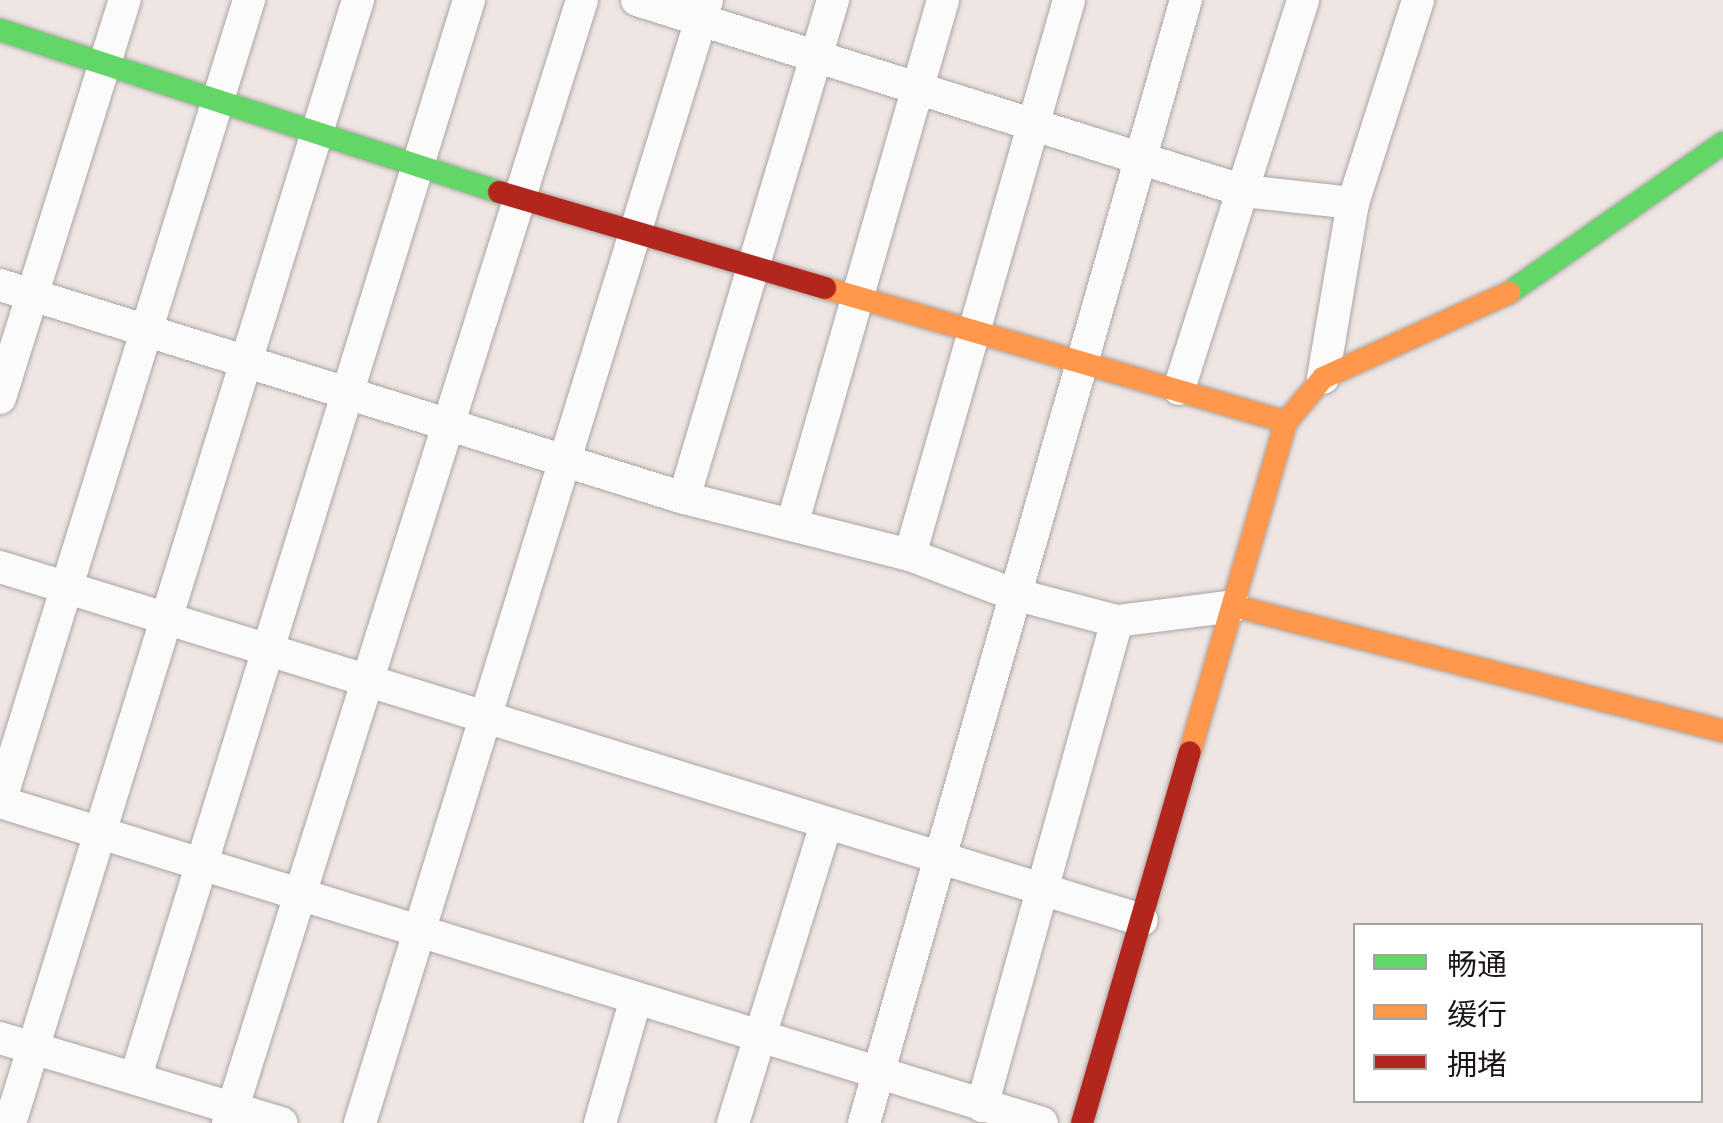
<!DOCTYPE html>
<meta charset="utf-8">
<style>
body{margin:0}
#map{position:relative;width:1723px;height:1123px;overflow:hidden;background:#eee6e3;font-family:"Asap Condensed","Noto Sans SC",sans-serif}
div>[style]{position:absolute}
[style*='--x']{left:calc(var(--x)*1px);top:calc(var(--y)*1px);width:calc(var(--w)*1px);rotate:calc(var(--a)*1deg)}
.roads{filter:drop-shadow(0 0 2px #aba5a3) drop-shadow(0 0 2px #aba5a3)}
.street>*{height:32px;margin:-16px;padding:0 16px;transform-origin:16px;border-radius:16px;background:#fcfbfb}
.fast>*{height:22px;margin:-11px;padding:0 11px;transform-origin:11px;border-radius:11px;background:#63d668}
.slow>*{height:22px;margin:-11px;padding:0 11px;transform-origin:11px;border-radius:11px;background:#ff974d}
.jam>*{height:22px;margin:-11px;padding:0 11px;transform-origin:11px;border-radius:11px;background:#b3261e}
span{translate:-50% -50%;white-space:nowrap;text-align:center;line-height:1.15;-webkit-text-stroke:10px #fff;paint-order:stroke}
.legend{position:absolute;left:1353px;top:923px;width:350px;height:180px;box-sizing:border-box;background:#fff;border:2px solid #a4a2a1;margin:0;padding:12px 18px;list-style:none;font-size:30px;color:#1c1715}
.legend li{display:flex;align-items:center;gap:20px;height:50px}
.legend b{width:50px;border:2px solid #a4a2a1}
</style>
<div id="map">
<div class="roads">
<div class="street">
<i style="--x:637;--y:0;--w:636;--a:17.47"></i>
<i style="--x:1244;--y:191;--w:110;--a:6.3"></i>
<i style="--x:0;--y:285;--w:716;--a:17.3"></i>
<i style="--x:684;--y:498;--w:233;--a:14.2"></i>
<i style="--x:910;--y:555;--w:107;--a:20.8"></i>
<i style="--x:1010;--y:593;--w:111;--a:14.7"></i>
<i style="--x:1117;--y:621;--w:118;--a:-7.3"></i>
<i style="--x:1323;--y:378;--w:178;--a:-80.3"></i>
<i style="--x:1353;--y:203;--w:213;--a:-72.2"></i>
<i style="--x:1179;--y:389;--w:408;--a:-72.3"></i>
<i style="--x:0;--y:398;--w:417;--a:-72.6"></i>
<i style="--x:684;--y:498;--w:520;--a:-73.34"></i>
<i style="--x:792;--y:525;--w:546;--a:-73.95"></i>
<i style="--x:910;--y:555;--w:577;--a:-74.01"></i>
<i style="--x:0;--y:567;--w:1195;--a:17.18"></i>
<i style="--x:0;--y:802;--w:1090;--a:17.12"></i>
<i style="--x:0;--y:802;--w:840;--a:-72.75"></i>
<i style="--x:0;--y:1038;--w:294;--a:16.8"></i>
<i style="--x:136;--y:1076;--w:1126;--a:-72.8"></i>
<i style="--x:982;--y:1106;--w:503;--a:-74.45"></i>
<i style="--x:10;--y:1123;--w:1176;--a:-72.78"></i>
<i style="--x:228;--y:1123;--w:1177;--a:-72.5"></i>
<i style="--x:360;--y:1123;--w:1175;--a:-72.83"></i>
<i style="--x:600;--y:1123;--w:130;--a:-73.9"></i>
<i style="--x:733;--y:1123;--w:309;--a:-72.7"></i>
<i style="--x:864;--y:1123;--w:1168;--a:-74"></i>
</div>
<div class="fast">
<i style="--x:0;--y:30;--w:525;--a:17.99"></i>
<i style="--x:1509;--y:293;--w:261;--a:-35"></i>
</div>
<div class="slow">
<i style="--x:825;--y:288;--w:480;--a:16.2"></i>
<i style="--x:1234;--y:606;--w:505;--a:14.34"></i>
<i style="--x:1190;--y:752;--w:344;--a:-73.8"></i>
<i style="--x:1286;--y:422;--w:57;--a:-49.9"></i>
<i style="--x:1323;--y:378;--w:205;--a:-24.6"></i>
</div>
<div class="jam">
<i style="--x:499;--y:192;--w:340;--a:16.4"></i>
<i style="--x:1082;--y:1123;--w:386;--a:-73.8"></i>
</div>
</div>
<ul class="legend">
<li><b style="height:12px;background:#63d668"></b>畅通</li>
<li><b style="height:12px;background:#ff974d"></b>缓行</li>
<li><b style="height:12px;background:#b3261e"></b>拥堵</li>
</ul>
</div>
